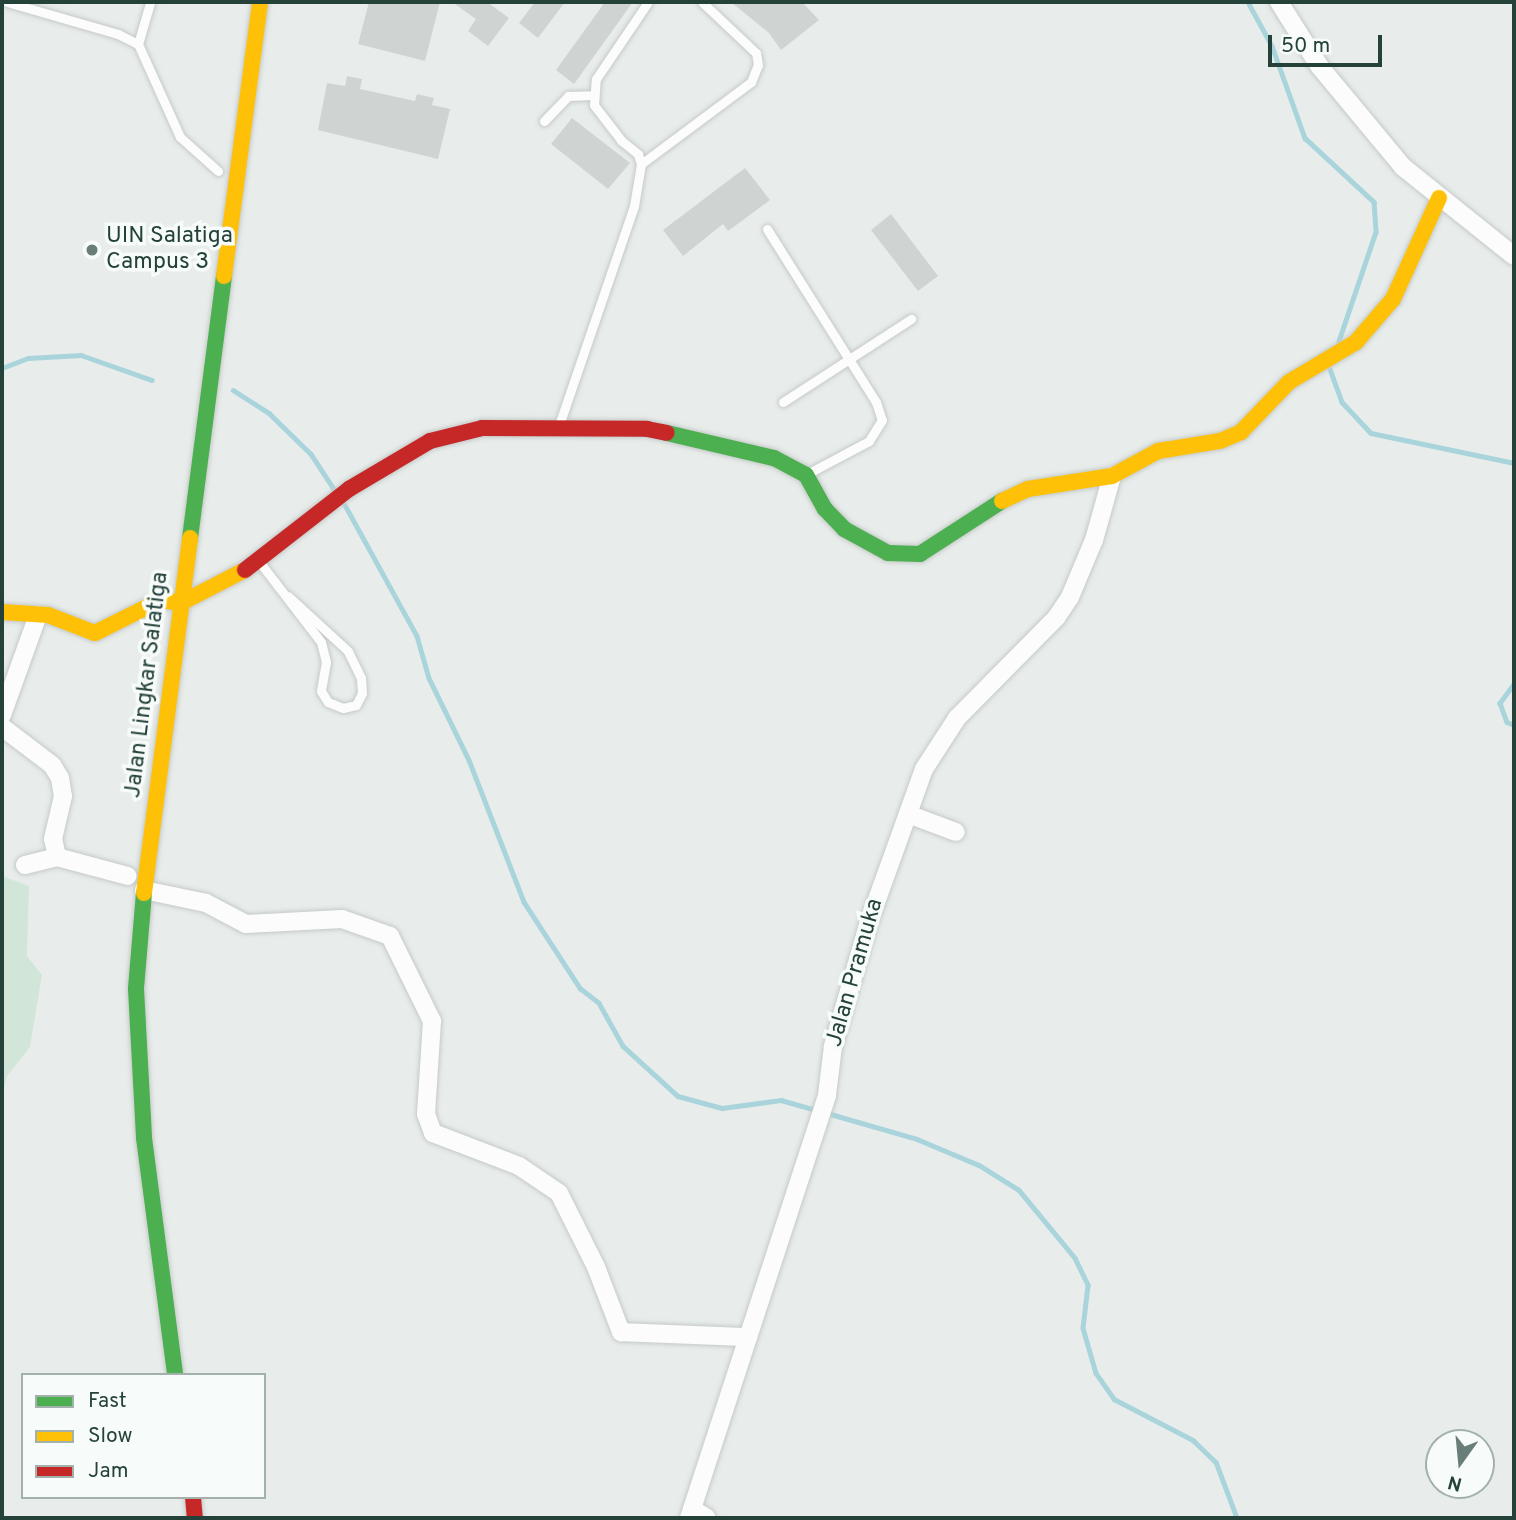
<!DOCTYPE html>
<style>
body{margin:0}
#map{position:relative;width:1516px;height:1520px;overflow:hidden;background:#e8edeb;font-family:Overpass,sans-serif}
div>[style]{position:absolute}
[style*='--x']{left:calc(var(--x)*1px);top:calc(var(--y)*1px);width:calc(var(--w)*1px);rotate:calc(var(--a)*1deg)}
.green>*{inset:0;background:#d1e6d8}
.stream>*{height:4.5px;margin:-2.25px;padding:0 2.25px;transform-origin:2.25px;border-radius:2.25px;background:#a9d4db}
.building>*{inset:0;background:#cfd4d2}
.roads{filter:drop-shadow(0 0 2px #c5cac8) drop-shadow(0 0 2px #c5cac8)}
.lane>*{height:9px;margin:-4.5px;padding:0 4.5px;transform-origin:4.5px;border-radius:4.5px;background:#fcfcfc}
.street>*{height:18px;margin:-9px;padding:0 9px;transform-origin:9px;border-radius:9px;background:#fcfcfc}
.fast>*{height:16px;margin:-8px;padding:0 8px;transform-origin:8px;border-radius:8px;background:#4caf50}
.slow>*{height:16px;margin:-8px;padding:0 8px;transform-origin:8px;border-radius:8px;background:#ffc107}
.jam>*{height:16px;margin:-8px;padding:0 8px;transform-origin:8px;border-radius:8px;background:#c62828}
.dots>*{width:19px;height:19px;translate:-50% -50%;box-sizing:border-box;border:4px solid #f7fbf9;border-radius:50%}
span{translate:-50% -50%;white-space:nowrap;text-align:center;line-height:1.15;-webkit-text-stroke:7px #f7fbf9;paint-order:stroke}
.poi-label{font-size:23px;color:#24423a}
.left{translate:0 -50%;text-align:left}
.street-label{font-size:23px;color:#24423a}
.frame{position:absolute;inset:0;border:4px solid #24423a;pointer-events:none}
.legend{position:absolute;left:21px;top:1373px;width:245px;height:126px;box-sizing:border-box;background:#f7fbf9;border:2px solid #a3b1ad;margin:0;padding:9px 12px;list-style:none;font-size:21px;color:#24423a}
.legend li{display:flex;align-items:center;gap:14px;height:35px}
.legend b{width:35px;border:2px solid #a3b1ad}
.north{position:absolute;left:1425px;top:1429px;width:70px;height:70px;box-sizing:border-box;background:#f7fbf9;border:2px solid #a3b1ad;border-radius:50%;rotate:195deg;font-size:19px;font-weight:700;line-height:28px;text-align:center;color:#24423a}
.north::after{content:'';display:block;margin:auto;width:24px;height:32px;background:#697e78;clip-path:polygon(50% 0,100% 100%,50% 72%,0 100%)}
.scale{position:absolute;left:1268px;top:35px;width:114px;height:32px;box-sizing:border-box;border:4px solid #24423a;border-top:0;padding-left:9px;font-size:21px;line-height:24px;white-space:nowrap;color:#24423a;-webkit-text-stroke:5px #f7fbf9;paint-order:stroke}
</style>
<div id="map">
<div class="green">
<i style="clip-path:polygon(2px 876px,29px 886px,27px 956px,42px 975px,30px 1047px,7px 1076px,2px 1097px)"></i>
</div>
<div class="stream">
<i style="--x:1119;--y:2;--w:3;--a:0"></i>
<i style="--x:1248;--y:2;--w:50;--a:61.4"></i>
<i style="--x:1272;--y:46;--w:98;--a:70.3"></i>
<i style="--x:1305;--y:138;--w:94;--a:42.8"></i>
<i style="--x:1374;--y:202;--w:30;--a:86"></i>
<i style="--x:1376;--y:232;--w:115;--a:108.7"></i>
<i style="--x:2;--y:368;--w:28;--a:-21"></i>
<i style="--x:28;--y:358;--w:53;--a:-3.2"></i>
<i style="--x:81;--y:355;--w:75;--a:19.4"></i>
<i style="--x:1330;--y:369;--w:35;--a:70"></i>
<i style="--x:1342;--y:402;--w:42;--a:46.9"></i>
<i style="--x:1371;--y:433;--w:146;--a:11.8"></i>
<i style="--x:233;--y:390;--w:43;--a:32.6"></i>
<i style="--x:269;--y:413;--w:59;--a:44.3"></i>
<i style="--x:311;--y:454;--w:42;--a:56.7"></i>
<i style="--x:345;--y:505;--w:149;--a:61.2"></i>
<i style="--x:417;--y:636;--w:44;--a:74.1"></i>
<i style="--x:429;--y:678;--w:91;--a:64"></i>
<i style="--x:469;--y:760;--w:152;--a:68.8"></i>
<i style="--x:524;--y:902;--w:103;--a:56.9"></i>
<i style="--x:580;--y:988;--w:24;--a:38"></i>
<i style="--x:599;--y:1003;--w:49;--a:60.8"></i>
<i style="--x:623;--y:1046;--w:74;--a:42.3"></i>
<i style="--x:678;--y:1096;--w:46;--a:15.3"></i>
<i style="--x:722;--y:1108;--w:60;--a:-7.7"></i>
<i style="--x:781;--y:1100;--w:40;--a:16"></i>
<i style="--x:1514;--y:684;--w:24;--a:126"></i>
<i style="--x:1500;--y:703;--w:20;--a:70"></i>
<i style="--x:1507;--y:722;--w:8;--a:23"></i>
<i style="--x:827;--y:1113;--w:94;--a:16.1"></i>
<i style="--x:917;--y:1139;--w:67;--a:22.8"></i>
<i style="--x:979;--y:1165;--w:47;--a:32"></i>
<i style="--x:1019;--y:1190;--w:88;--a:50.5"></i>
<i style="--x:1075;--y:1258;--w:30;--a:64"></i>
<i style="--x:1088;--y:1285;--w:43;--a:96.6"></i>
<i style="--x:1083;--y:1328;--w:47;--a:73.9"></i>
<i style="--x:1096;--y:1373;--w:32;--a:55"></i>
<i style="--x:1114;--y:1399;--w:89;--a:27.4"></i>
<i style="--x:1193;--y:1440;--w:32;--a:44"></i>
<i style="--x:1216;--y:1462;--w:60;--a:69.4"></i>
</div>
<div class="building">
<i style="clip-path:polygon(369px 2px,440px 2px,425px 61px,358px 44px)"></i>
<i style="clip-path:polygon(452px 2px,487px 2px,509px 18px,488px 46px,468px 31px,476px 19px)"></i>
<i style="clip-path:polygon(535px 2px,565px 2px,538px 38px,519px 23px)"></i>
<i style="clip-path:polygon(605px 2px,633px 2px,574px 84px,556px 70px)"></i>
<i style="clip-path:polygon(731px 2px,802px 2px,819px 20px,781px 50px,769px 33px)"></i>
<i style="clip-path:polygon(347px 76px,362px 79px,360px 89px,415px 101px,417px 94px,434px 98px,432px 105px,450px 109px,438px 159px,318px 130px,327px 83px,345px 86px)"></i>
<i style="clip-path:polygon(572px 118px,630px 163px,608px 189px,551px 144px)"></i>
<i style="clip-path:polygon(745px 168px,770px 200px,728px 231px,723px 224px,683px 256px,663px 230px)"></i>
<i style="clip-path:polygon(891px 214px,938px 276px,918px 291px,871px 230px)"></i>
</div>
<div class="roads">
<div class="lane">
<i style="--x:7;--y:2;--w:116;--a:16.1"></i>
<i style="--x:118;--y:34;--w:22;--a:27"></i>
<i style="--x:138;--y:44;--w:102;--a:65.7"></i>
<i style="--x:180;--y:137;--w:51;--a:41.8"></i>
<i style="--x:138;--y:44;--w:43;--a:-73.7"></i>
<i style="--x:544;--y:121;--w:35;--a:-46"></i>
<i style="--x:568;--y:96;--w:25;--a:-2"></i>
<i style="--x:641;--y:164;--w:137;--a:-36.7"></i>
<i style="--x:751;--y:82;--w:18;--a:-68"></i>
<i style="--x:758;--y:65;--w:12;--a:-99"></i>
<i style="--x:756;--y:53;--w:74;--a:-136.6"></i>
<i style="--x:767;--y:229;--w:204;--a:57.8"></i>
<i style="--x:876;--y:402;--w:19;--a:72"></i>
<i style="--x:882;--y:420;--w:25;--a:122"></i>
<i style="--x:869;--y:441;--w:70;--a:152"></i>
<i style="--x:783;--y:402;--w:153;--a:-33"></i>
<i style="--x:559;--y:425;--w:231;--a:-71.1"></i>
<i style="--x:634;--y:206;--w:43;--a:-80.5"></i>
<i style="--x:641;--y:164;--w:10;--a:-107"></i>
<i style="--x:638;--y:154;--w:22;--a:-141"></i>
<i style="--x:621;--y:140;--w:44;--a:-127.6"></i>
<i style="--x:594;--y:105;--w:26;--a:-86"></i>
<i style="--x:596;--y:79;--w:93;--a:-56"></i>
<i style="--x:261;--y:564;--w:98;--a:52.4"></i>
<i style="--x:321;--y:642;--w:21;--a:76"></i>
<i style="--x:326;--y:662;--w:29;--a:100"></i>
<i style="--x:321;--y:691;--w:13;--a:58"></i>
<i style="--x:328;--y:702;--w:16;--a:22"></i>
<i style="--x:343;--y:708;--w:13;--a:-13"></i>
<i style="--x:356;--y:705;--w:13;--a:-63"></i>
<i style="--x:362;--y:693;--w:15;--a:-94"></i>
<i style="--x:361;--y:678;--w:30;--a:-116"></i>
<i style="--x:348;--y:651;--w:81;--a:-137.5"></i>
</div>
<div class="street">
<i style="--x:1279;--y:2;--w:77;--a:57.8"></i>
<i style="--x:1320;--y:67;--w:130;--a:50.3"></i>
<i style="--x:1403;--y:167;--w:142;--a:38.7"></i>
<i style="--x:2;--y:715;--w:106;--a:-70.2"></i>
<i style="--x:2;--y:727;--w:63;--a:37.2"></i>
<i style="--x:52;--y:765;--w:15;--a:58"></i>
<i style="--x:60;--y:778;--w:18;--a:81"></i>
<i style="--x:63;--y:796;--w:44;--a:103.1"></i>
<i style="--x:53;--y:839;--w:18;--a:77"></i>
<i style="--x:908;--y:814;--w:51;--a:20.6"></i>
<i style="--x:25;--y:865;--w:33;--a:-14"></i>
<i style="--x:57;--y:857;--w:73;--a:15"></i>
<i style="--x:144;--y:890;--w:63;--a:11.8"></i>
<i style="--x:206;--y:903;--w:45;--a:27.7"></i>
<i style="--x:246;--y:924;--w:96;--a:-3"></i>
<i style="--x:342;--y:919;--w:51;--a:19.5"></i>
<i style="--x:390;--y:936;--w:95;--a:63.7"></i>
<i style="--x:432;--y:1021;--w:93;--a:93.7"></i>
<i style="--x:426;--y:1114;--w:20;--a:70"></i>
<i style="--x:433;--y:1133;--w:92;--a:21"></i>
<i style="--x:519;--y:1166;--w:48;--a:34"></i>
<i style="--x:559;--y:1193;--w:83;--a:63.4"></i>
<i style="--x:596;--y:1267;--w:70;--a:69"></i>
<i style="--x:621;--y:1332;--w:127;--a:2.3"></i>
<i style="--x:692;--y:1509;--w:17;--a:31"></i>
<i style="--x:689;--y:1518;--w:445;--a:-71.9"></i>
<i style="--x:827;--y:1095;--w:49;--a:-83"></i>
<i style="--x:833;--y:1046;--w:132;--a:-73.8"></i>
<i style="--x:870;--y:919;--w:159;--a:-70.2"></i>
<i style="--x:924;--y:769;--w:61;--a:-57.1"></i>
<i style="--x:957;--y:718;--w:141;--a:-45.3"></i>
<i style="--x:1056;--y:618;--w:25;--a:-56"></i>
<i style="--x:1070;--y:597;--w:62;--a:-67.2"></i>
<i style="--x:1094;--y:540;--w:66;--a:-74.3"></i>
</div>
<div class="fast">
<i style="--x:667;--y:433;--w:110;--a:13.2"></i>
<i style="--x:774;--y:458;--w:36;--a:28"></i>
<i style="--x:806;--y:475;--w:39;--a:61"></i>
<i style="--x:825;--y:509;--w:28;--a:46"></i>
<i style="--x:844;--y:529;--w:50;--a:28.6"></i>
<i style="--x:888;--y:553;--w:32;--a:2"></i>
<i style="--x:920;--y:554;--w:98;--a:-32.9"></i>
<i style="--x:190;--y:538;--w:264;--a:-82.6"></i>
<i style="--x:144;--y:893;--w:96;--a:94.8"></i>
<i style="--x:136;--y:989;--w:149;--a:86.9"></i>
<i style="--x:144;--y:1138;--w:239;--a:82.5"></i>
</div>
<div class="slow">
<i style="--x:224;--y:276;--w:276;--a:-82.5"></i>
<i style="--x:1002;--y:501;--w:29;--a:-25"></i>
<i style="--x:1028;--y:489;--w:85;--a:-8.8"></i>
<i style="--x:1112;--y:476;--w:52;--a:-28.5"></i>
<i style="--x:1158;--y:451;--w:63;--a:-9.2"></i>
<i style="--x:1220;--y:441;--w:23;--a:-23"></i>
<i style="--x:1241;--y:432;--w:69;--a:-46.2"></i>
<i style="--x:1289;--y:382;--w:78;--a:-30.8"></i>
<i style="--x:1356;--y:342;--w:57;--a:-49.3"></i>
<i style="--x:1393;--y:299;--w:111;--a:-65.5"></i>
<i style="--x:2;--y:612;--w:46;--a:3.7"></i>
<i style="--x:48;--y:615;--w:50;--a:21"></i>
<i style="--x:95;--y:633;--w:74;--a:-26.6"></i>
<i style="--x:161;--y:600;--w:20;--a:9"></i>
<i style="--x:181;--y:603;--w:72;--a:-27.3"></i>
<i style="--x:144;--y:893;--w:358;--a:-82.6"></i>
</div>
<div class="jam">
<i style="--x:245;--y:570;--w:132;--a:-37.9"></i>
<i style="--x:349;--y:489;--w:94;--a:-30.7"></i>
<i style="--x:430;--y:441;--w:54;--a:-14"></i>
<i style="--x:482;--y:428;--w:165;--a:0.3"></i>
<i style="--x:647;--y:429;--w:20;--a:11"></i>
<i style="--x:193;--y:1497;--w:21;--a:85"></i>
</div>
</div>
<div class="dots">
<i style="left:92px;top:250px;background:#697e78"></i>
</div>
<div class="poi-label">
<span class="left" style="left:106px;top:250px">UIN Salatiga<br>Campus 3</span>
</div>
<div class="street-label">
<span style="left:148px;top:685px;rotate:-83deg">Jalan Lingkar Salatiga</span>
<span style="left:856px;top:973px;rotate:-74deg">Jalan Pramuka</span>
</div>
<div class="frame"></div>
<ul class="legend">
<li><b style="height:9px;background:#4caf50"></b>Fast</li>
<li><b style="height:9px;background:#ffc107"></b>Slow</li>
<li><b style="height:9px;background:#c62828"></b>Jam</li>
</ul>
<div class="north">N</div>
<div class="scale">50 m</div>
</div>
